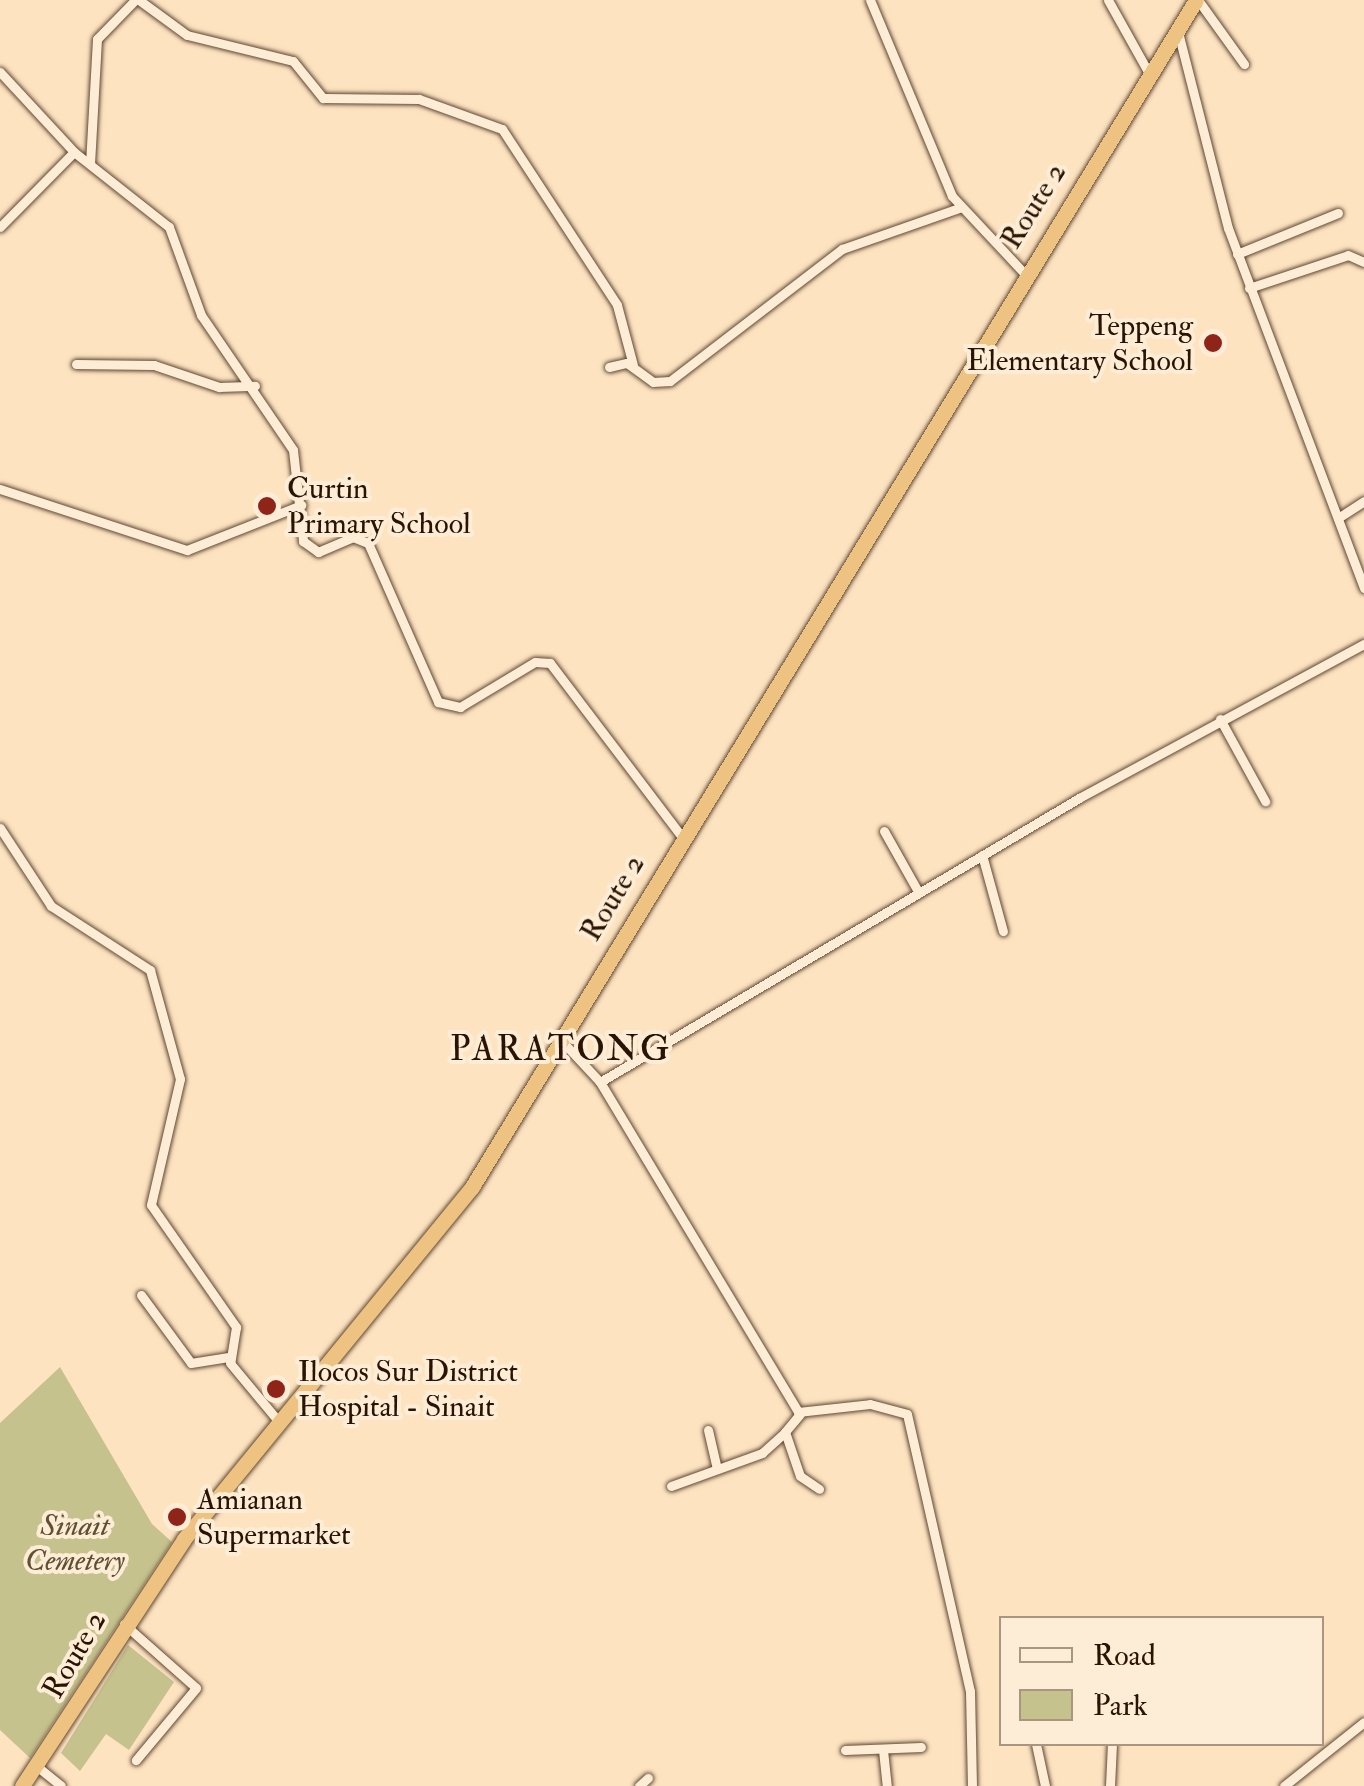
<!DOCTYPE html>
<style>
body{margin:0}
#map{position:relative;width:1364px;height:1786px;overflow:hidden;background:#fde3c0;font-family:"IM FELL Double Pica",serif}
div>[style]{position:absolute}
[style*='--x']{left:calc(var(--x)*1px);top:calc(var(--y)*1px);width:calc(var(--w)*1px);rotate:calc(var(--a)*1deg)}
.green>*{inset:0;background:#c5c28e}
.roads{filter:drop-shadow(0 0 2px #5f4732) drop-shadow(0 0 2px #5f4732)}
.street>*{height:9px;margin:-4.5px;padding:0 4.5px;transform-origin:4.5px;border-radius:4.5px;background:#feedd6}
.highway>*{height:15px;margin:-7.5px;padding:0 7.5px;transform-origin:7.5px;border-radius:7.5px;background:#eec280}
.dots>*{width:28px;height:28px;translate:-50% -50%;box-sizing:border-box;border:5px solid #feedd6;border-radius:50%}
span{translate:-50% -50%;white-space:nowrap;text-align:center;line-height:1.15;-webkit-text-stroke:8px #feedd6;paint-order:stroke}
.street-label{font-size:30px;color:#2a1302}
.poi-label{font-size:30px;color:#2a1302}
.right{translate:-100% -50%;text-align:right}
.left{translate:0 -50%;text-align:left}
.park-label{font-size:30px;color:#605033;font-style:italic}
.quarter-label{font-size:35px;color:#2a1302;letter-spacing:2.5px}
.legend{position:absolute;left:999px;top:1616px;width:325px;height:130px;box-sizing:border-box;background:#feedd6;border:2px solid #a99681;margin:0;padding:12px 18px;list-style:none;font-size:30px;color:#2a1302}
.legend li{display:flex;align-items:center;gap:20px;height:50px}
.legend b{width:50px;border:2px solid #a99681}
</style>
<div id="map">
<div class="green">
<i style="clip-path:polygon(60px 1367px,152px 1524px,172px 1542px,30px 1758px,0 1730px,0 1423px)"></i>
<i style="clip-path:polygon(128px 1645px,174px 1682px,129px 1750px,106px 1734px,80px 1771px,61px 1753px)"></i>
</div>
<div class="roads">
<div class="street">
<i style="--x:139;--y:0;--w:59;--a:36.1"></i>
<i style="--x:187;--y:35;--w:109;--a:13.8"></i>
<i style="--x:293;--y:61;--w:48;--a:51"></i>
<i style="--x:323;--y:98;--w:96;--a:0.6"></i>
<i style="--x:419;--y:99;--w:88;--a:19.9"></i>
<i style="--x:502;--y:129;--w:210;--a:56.8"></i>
<i style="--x:617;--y:305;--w:62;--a:75.1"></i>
<i style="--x:870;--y:0;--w:212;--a:67.3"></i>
<i style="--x:952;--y:196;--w:105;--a:46.9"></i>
<i style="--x:1108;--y:0;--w:86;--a:60.8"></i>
<i style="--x:1198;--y:0;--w:79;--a:54.3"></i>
<i style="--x:1178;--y:32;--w:202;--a:75.7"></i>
<i style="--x:1228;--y:228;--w:385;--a:69.3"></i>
<i style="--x:0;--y:72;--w:109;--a:47.2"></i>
<i style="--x:74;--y:152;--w:121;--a:38.3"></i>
<i style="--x:169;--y:227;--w:94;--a:70"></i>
<i style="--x:201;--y:315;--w:163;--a:55.7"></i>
<i style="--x:293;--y:450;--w:92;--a:83.7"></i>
<i style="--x:303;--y:541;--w:19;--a:36"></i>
<i style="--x:318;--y:552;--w:38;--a:-23"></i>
<i style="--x:353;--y:537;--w:16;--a:22"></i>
<i style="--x:368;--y:543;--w:174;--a:66.2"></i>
<i style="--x:438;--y:702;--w:23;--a:13"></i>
<i style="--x:460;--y:707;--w:87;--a:-31"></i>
<i style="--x:535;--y:662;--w:15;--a:4"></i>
<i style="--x:550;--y:663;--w:218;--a:52.8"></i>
<i style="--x:90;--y:164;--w:125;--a:-86.8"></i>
<i style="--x:97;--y:39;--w:54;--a:-45.7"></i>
<i style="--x:0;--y:227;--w:105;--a:-45.4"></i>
<i style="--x:1237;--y:254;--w:109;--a:-22.1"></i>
<i style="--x:1249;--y:288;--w:104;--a:-18.4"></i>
<i style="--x:1348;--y:255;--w:17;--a:24"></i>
<i style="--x:76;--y:364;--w:78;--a:0.7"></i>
<i style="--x:154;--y:365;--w:69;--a:18.7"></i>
<i style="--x:219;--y:387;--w:36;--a:-2"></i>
<i style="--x:609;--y:367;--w:18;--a:-13"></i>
<i style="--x:627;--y:363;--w:32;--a:36"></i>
<i style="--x:653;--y:382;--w:17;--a:-3"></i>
<i style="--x:670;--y:381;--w:217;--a:-37.5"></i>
<i style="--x:842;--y:249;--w:124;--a:-19.3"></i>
<i style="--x:0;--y:489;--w:197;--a:18.1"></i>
<i style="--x:187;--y:550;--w:123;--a:-21.5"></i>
<i style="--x:1338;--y:518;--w:31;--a:-33"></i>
<i style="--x:1220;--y:719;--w:94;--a:61.2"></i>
<i style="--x:0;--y:828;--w:93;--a:56.8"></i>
<i style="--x:51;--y:906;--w:118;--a:32.9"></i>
<i style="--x:150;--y:970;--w:113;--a:74.6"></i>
<i style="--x:180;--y:1079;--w:129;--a:103"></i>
<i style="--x:151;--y:1205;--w:149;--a:55.1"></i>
<i style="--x:236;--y:1327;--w:36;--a:99"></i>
<i style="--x:230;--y:1363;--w:77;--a:50.3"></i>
<i style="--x:884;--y:831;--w:71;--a:60.6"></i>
<i style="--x:982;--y:855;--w:79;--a:74.6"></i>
<i style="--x:561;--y:1040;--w:57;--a:47.1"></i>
<i style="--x:600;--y:1082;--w:385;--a:59"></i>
<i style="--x:798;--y:1412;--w:72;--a:-6.3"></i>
<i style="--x:870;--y:1404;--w:38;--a:15"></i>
<i style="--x:907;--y:1414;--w:284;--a:77.2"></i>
<i style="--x:970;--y:1691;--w:95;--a:88.8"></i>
<i style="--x:600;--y:1082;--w:557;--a:-30.66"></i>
<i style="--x:1079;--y:798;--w:324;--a:-28.4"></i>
<i style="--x:141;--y:1295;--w:84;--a:53.7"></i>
<i style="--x:191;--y:1363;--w:38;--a:-9"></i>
<i style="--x:800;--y:1414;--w:23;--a:130"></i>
<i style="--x:785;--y:1432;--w:46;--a:71.2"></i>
<i style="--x:800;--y:1476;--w:23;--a:34"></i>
<i style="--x:708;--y:1430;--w:39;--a:77"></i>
<i style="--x:671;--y:1486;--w:97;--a:-19.9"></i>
<i style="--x:762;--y:1453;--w:31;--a:-42"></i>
<i style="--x:124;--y:1624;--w:96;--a:41.6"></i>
<i style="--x:196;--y:1688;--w:94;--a:129.8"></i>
<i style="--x:1036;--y:1744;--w:43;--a:77.9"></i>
<i style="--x:845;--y:1750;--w:76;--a:-2.3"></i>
<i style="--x:883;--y:1750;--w:36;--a:84"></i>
<i style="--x:39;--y:1768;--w:28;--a:39"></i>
<i style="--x:639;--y:1786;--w:12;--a:-42"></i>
<i style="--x:1110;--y:1786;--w:42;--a:-87.3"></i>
<i style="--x:1284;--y:1786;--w:102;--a:-38.7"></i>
</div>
<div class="highway">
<i style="--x:22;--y:1786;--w:295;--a:-56.7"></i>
<i style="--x:184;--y:1539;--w:455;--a:-50.7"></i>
<i style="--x:472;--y:1187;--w:1390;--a:-58.62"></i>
</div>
</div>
<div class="dots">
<i style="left:1213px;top:343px;background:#8f2418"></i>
<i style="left:267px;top:506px;background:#8f2418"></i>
<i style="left:276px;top:1389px;background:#8f2418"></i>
<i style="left:177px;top:1517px;background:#8f2418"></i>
</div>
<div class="street-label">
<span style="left:1034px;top:206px;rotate:-58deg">Route 2</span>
<span style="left:613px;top:898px;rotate:-59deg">Route 2</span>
<span style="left:75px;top:1655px;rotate:-60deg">Route 2</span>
</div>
<div class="poi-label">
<span class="right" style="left:1193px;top:343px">Teppeng<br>Elementary School</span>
<span class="left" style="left:287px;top:506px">Curtin<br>Primary School</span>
<span class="left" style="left:298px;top:1389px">Ilocos Sur District<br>Hospital - Sinait</span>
<span class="left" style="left:197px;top:1517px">Amianan<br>Supermarket</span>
</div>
<div class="park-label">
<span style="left:75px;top:1543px">Sinait<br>Cemetery</span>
</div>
<div class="quarter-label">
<span style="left:561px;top:1049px">PARATONG</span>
</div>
<ul class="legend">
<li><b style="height:12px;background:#feedd6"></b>Road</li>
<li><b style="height:28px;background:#c5c28e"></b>Park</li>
</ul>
</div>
